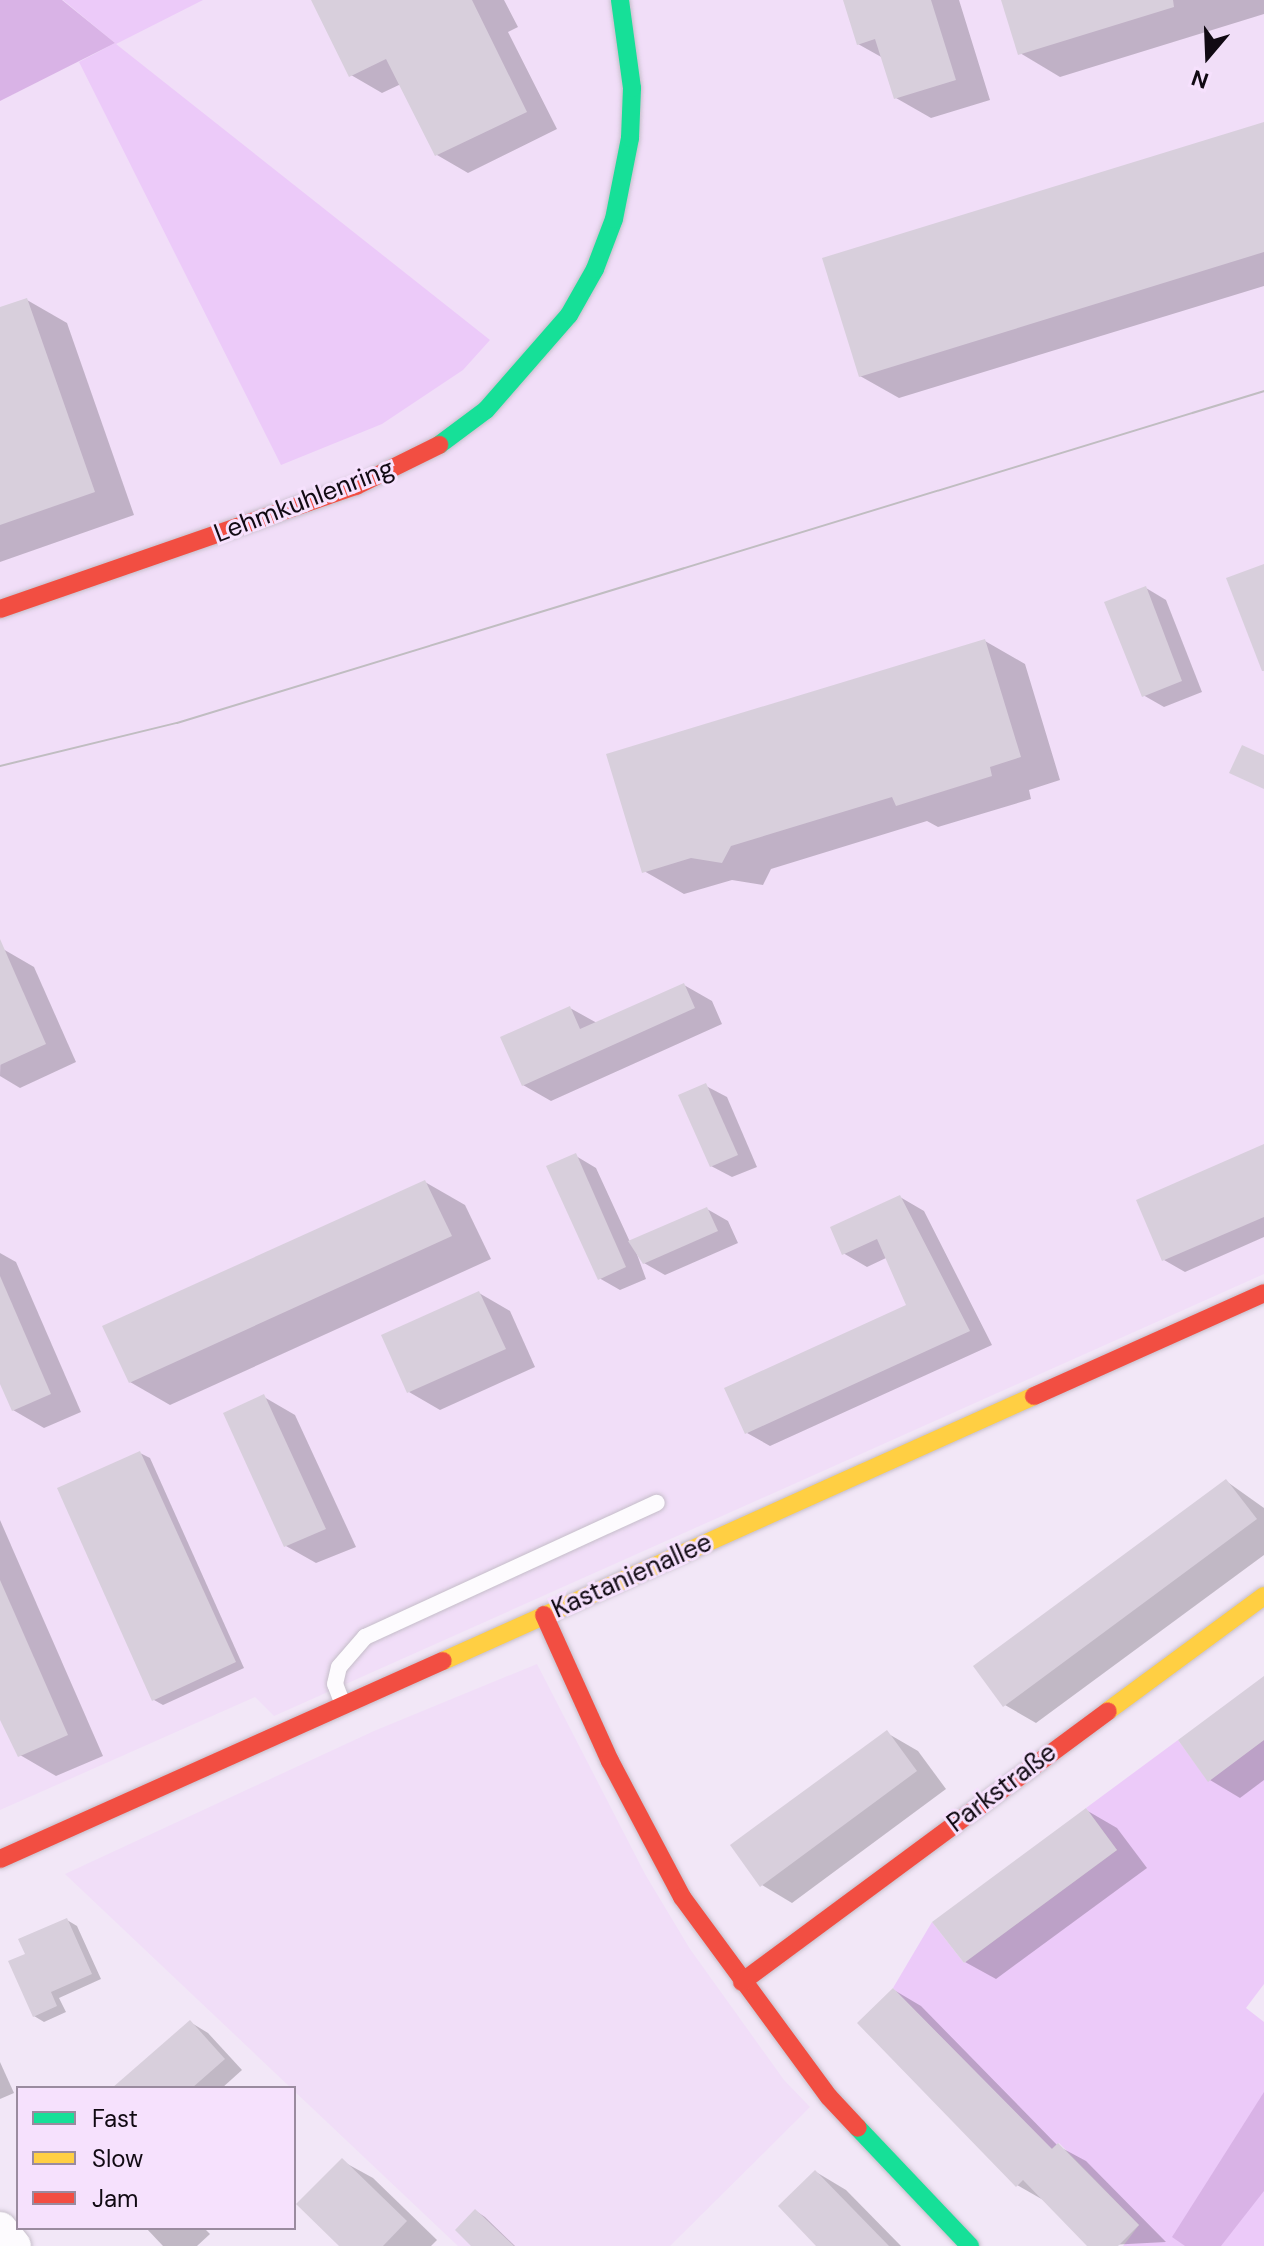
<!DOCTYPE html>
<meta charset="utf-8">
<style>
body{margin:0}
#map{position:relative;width:1264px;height:2246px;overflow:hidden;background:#f2e7f7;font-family:"DM Sans",sans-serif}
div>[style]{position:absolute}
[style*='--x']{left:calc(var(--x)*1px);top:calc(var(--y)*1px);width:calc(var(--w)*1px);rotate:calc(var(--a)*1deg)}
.built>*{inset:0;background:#f1def8}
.green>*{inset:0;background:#eccaf9}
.forest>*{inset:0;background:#d9b3e6}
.shadow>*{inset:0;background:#0003}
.building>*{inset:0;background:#d8cfdc}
.roads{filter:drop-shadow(0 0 2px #c5bdc9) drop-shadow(0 0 2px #c5bdc9)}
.lane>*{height:16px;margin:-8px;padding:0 8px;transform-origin:8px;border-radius:8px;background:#fdfbfe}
.street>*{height:34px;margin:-17px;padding:0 17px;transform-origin:17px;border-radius:17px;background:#fdfbfe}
.fast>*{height:18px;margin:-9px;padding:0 9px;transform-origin:9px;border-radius:9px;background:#16e098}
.slow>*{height:18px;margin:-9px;padding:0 9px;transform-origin:9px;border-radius:9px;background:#ffcf43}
.jam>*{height:18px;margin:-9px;padding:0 9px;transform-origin:9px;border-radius:9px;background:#f24e42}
.tram>*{height:2px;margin:-1px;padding:0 1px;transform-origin:1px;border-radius:1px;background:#c0bdc1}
span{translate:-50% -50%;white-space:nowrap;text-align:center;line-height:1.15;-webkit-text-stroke:6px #f6e1fd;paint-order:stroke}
.street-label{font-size:26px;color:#110a13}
.legend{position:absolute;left:16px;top:2086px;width:280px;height:144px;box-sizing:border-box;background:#f6e1fd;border:2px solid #9a8b9f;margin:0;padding:10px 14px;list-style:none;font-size:24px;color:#110a13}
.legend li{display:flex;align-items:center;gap:16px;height:40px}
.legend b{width:40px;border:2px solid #9a8b9f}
.north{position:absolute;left:1168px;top:16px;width:80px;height:80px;-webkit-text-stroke:6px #f6e1fd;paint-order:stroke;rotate:199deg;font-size:22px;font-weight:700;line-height:32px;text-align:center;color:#110a13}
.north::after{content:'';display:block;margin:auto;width:28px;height:36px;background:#110a13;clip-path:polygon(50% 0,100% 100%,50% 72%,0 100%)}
</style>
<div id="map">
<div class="built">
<i style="clip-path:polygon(0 0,1264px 0,1264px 1274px,274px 1716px,255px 1697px,0 1810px)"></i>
<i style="clip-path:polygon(537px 1664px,645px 1874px,690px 1949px,784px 2080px,810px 2107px,670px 2246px,458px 2246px,65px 1874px,374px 1731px)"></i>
</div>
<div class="green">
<i style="clip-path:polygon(63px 0,203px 0,116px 44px,490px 340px,463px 370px,382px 424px,281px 465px,79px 62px,115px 43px)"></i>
<i style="clip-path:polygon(1178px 1740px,1208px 1781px,1264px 1740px,1264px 1984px,1246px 2008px,1264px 2022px,1264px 2246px,1123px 2246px,1139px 2225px,1059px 2143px,1051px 2149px,893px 1988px,932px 1922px,964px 1963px,1117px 1850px,1086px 1808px)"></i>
</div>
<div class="forest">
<i style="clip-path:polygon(0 0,62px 0,115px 43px,0 101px)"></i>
<i style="clip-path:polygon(1264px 2092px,1264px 2191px,1221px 2246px,1185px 2246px,1172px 2237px)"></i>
</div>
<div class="shadow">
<i style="clip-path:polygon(313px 0,504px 0,518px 27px,508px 32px,557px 129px,468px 173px,437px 155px,401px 84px,382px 93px,351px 75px)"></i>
<i style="clip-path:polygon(845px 0,959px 0,990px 100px,931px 118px,896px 98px,883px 58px,858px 44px)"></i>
<i style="clip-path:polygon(1003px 0,1264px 0,1264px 14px,1060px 77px,1020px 53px)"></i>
<i style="clip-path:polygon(1264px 124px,1264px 286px,899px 398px,860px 376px)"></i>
<i style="clip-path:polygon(27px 300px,67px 323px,134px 515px,0 562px,0 309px)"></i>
<i style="clip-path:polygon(1146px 588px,1166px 600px,1202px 692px,1164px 707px,1143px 695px)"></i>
<i style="clip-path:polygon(985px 641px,1025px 664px,1060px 780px,1029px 790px,1031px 799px,938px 827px,927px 821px,771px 869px,763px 885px,732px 880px,684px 894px,644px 871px)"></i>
<i style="clip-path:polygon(3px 949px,34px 967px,76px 1062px,20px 1088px,0 1076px)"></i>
<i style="clip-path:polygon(684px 985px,712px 1001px,722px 1024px,551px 1101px,523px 1085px,570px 1008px,597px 1023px)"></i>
<i style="clip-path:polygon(706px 1086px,727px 1097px,757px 1167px,732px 1177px,711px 1166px)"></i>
<i style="clip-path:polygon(1264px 1146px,1264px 1237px,1185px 1272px,1164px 1260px)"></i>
<i style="clip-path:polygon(576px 1156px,596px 1168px,630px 1242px,707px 1209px,728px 1221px,738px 1243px,665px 1275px,644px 1263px,635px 1249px,646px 1279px,620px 1290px,599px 1278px)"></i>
<i style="clip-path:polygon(425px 1182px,465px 1205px,491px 1259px,170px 1405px,130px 1382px)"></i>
<i style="clip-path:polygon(900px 1197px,924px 1211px,992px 1345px,770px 1446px,747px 1433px,909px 1306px,886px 1258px,867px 1267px,843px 1253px)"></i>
<i style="clip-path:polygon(0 1253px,16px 1262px,81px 1412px,44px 1428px,13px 1410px,0 1379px)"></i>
<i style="clip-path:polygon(479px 1293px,510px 1311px,535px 1367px,440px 1410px,409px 1392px)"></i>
<i style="clip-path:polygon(264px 1397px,295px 1415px,356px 1547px,316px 1563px,286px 1546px)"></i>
<i style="clip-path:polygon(140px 1453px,150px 1458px,244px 1668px,163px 1705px,154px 1700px)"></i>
<i style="clip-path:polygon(1226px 1481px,1264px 1508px,1264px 1555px,1036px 1723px,1005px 1705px)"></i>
<i style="clip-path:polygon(0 1520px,103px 1756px,56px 1776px,20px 1755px,0 1716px)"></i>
<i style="clip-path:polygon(1264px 1679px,1264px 1780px,1240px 1798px,1210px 1780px)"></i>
<i style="clip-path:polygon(887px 1733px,918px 1751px,946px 1789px,792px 1903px,762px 1885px)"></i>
<i style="clip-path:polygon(1086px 1810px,1117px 1828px,1147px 1868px,996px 1979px,965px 1962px)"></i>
<i style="clip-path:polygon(67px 1920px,77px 1926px,101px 1979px,59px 1998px,66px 2012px,44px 2022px,34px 2016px,27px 1955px)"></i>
<i style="clip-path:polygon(894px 1990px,921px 2006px,1058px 2146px,1086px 2161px,1166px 2242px,1090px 2246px,1045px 2201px,1017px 2185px)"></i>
<i style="clip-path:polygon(190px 2022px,208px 2033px,242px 2070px,222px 2088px,114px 2088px)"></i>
<i style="clip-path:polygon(0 2062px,14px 2093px,0 2099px)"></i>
<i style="clip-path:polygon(342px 2161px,373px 2178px,437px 2240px,431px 2246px,341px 2246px)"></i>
<i style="clip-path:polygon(816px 2172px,846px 2190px,901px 2246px,819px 2246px)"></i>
<i style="clip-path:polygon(476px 2211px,485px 2217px,515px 2246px,474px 2246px)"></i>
<i style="clip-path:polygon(146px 2228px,204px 2228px,210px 2234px,197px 2246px,163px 2246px)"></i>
</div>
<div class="building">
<i style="clip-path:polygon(311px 0,472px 0,527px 112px,435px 156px,386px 59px,349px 77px)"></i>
<i style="clip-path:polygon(843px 0,931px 0,956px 80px,894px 99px,875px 39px,857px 45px)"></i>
<i style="clip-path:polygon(1001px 0,1173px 0,1174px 7px,1018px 55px)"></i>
<i style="clip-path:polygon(1264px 122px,1264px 252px,859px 377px,822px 258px)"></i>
<i style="clip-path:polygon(27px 298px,95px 492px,0 525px,0 307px)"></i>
<i style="clip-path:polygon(1264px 564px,1264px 671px,1262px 671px,1226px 578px)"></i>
<i style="clip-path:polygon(1146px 586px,1182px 681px,1142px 697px,1104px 602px)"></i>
<i style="clip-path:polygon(985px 639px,1021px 757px,990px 767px,992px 776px,896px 806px,892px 797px,731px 846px,722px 863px,691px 858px,642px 873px,606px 754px)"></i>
<i style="clip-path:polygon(1242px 745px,1264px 755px,1264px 789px,1229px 773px)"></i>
<i style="clip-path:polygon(0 939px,46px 1044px,0 1065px)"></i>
<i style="clip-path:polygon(684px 983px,695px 1008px,522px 1086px,500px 1037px,570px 1006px,580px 1029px)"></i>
<i style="clip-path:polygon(706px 1083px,738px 1155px,710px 1167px,678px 1095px)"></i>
<i style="clip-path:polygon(1264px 1144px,1264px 1217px,1162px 1261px,1136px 1200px)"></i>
<i style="clip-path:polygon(576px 1153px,626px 1267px,598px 1280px,546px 1166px)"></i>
<i style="clip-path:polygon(425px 1180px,452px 1236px,129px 1383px,102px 1326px)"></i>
<i style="clip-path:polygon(900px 1195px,970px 1331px,745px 1434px,724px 1388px,906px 1305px,877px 1239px,842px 1255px,830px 1227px)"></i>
<i style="clip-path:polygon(707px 1207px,718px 1231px,643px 1264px,628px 1241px)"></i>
<i style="clip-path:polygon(0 1276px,51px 1394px,12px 1411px,0 1384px)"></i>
<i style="clip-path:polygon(479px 1291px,506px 1349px,407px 1393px,381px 1335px)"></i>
<i style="clip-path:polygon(264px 1394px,326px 1529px,284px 1547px,223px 1413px)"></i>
<i style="clip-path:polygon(140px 1451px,236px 1662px,152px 1701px,57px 1488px)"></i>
<i style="clip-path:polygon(1226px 1479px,1257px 1519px,1003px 1707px,973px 1666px)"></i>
<i style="clip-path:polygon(0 1580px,68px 1735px,18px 1757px,0 1720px)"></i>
<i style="clip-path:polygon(1264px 1676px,1264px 1740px,1208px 1782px,1178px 1740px)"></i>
<i style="clip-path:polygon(887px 1730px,917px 1771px,760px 1887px,730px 1845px)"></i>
<i style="clip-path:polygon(1086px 1808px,1117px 1850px,964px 1963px,932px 1922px)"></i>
<i style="clip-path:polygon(67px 1918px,92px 1974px,51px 1992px,57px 2006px,33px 2017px,8px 1961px,25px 1954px,18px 1939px)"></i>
<i style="clip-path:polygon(893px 1988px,1052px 2149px,1058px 2143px,1139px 2225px,1118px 2246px,1087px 2246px,1023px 2180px,1016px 2187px,857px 2023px)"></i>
<i style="clip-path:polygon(190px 2020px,225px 2059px,192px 2088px,112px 2088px)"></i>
<i style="clip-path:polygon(342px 2158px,407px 2221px,383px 2246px,339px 2246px,296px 2204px)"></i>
<i style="clip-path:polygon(815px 2170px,889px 2246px,816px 2246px,778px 2206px)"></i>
<i style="clip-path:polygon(475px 2209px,514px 2246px,471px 2246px,455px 2230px)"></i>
</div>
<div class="roads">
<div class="lane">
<i style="--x:342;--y:1702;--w:19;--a:-111"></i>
<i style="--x:335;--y:1684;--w:17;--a:-77"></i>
<i style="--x:339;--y:1667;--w:40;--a:-49"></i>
<i style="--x:365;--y:1637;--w:321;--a:-24.7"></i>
</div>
<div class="street">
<i style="--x:0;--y:2229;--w:22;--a:51"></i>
</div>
<div class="fast">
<i style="--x:439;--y:445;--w:59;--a:-36.7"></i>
<i style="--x:486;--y:410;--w:126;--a:-48.9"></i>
<i style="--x:569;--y:315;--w:53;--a:-60.5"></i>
<i style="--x:595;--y:269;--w:53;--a:-69.2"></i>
<i style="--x:614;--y:219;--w:83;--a:-78.8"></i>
<i style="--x:630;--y:138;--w:50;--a:-87.7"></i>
<i style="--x:632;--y:88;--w:89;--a:-97.8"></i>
<i style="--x:858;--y:2128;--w:163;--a:46.5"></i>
</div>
<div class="slow">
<i style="--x:443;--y:1661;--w:648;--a:-24.15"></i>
<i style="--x:1108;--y:1711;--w:194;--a:-36.4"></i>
</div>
<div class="jam">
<i style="--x:0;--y:609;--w:377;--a:-19.1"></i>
<i style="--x:356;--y:486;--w:93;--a:-26.3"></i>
<i style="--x:1034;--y:1396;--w:252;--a:-24.1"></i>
<i style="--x:544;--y:1615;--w:160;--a:65.7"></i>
<i style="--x:610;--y:1761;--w:154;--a:62.1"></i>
<i style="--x:682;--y:1897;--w:248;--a:53.7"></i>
<i style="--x:829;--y:2097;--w:42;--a:46.9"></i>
<i style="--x:0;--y:1859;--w:485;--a:-24.1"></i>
<i style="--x:742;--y:1982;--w:455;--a:-36.5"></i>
</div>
</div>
<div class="tram">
<i style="--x:0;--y:766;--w:182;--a:-13.7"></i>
<i style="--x:177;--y:723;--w:1137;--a:-16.98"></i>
</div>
<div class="street-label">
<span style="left:304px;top:501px;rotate:-21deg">Lehmkuhlenring</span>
<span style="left:632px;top:1576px;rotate:-24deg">Kastanienallee</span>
<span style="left:1002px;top:1788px;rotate:-37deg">Parkstraße</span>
</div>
<ul class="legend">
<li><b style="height:10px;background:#16e098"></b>Fast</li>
<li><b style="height:10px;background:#ffcf43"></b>Slow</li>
<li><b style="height:10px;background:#f24e42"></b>Jam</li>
</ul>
<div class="north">N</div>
</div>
